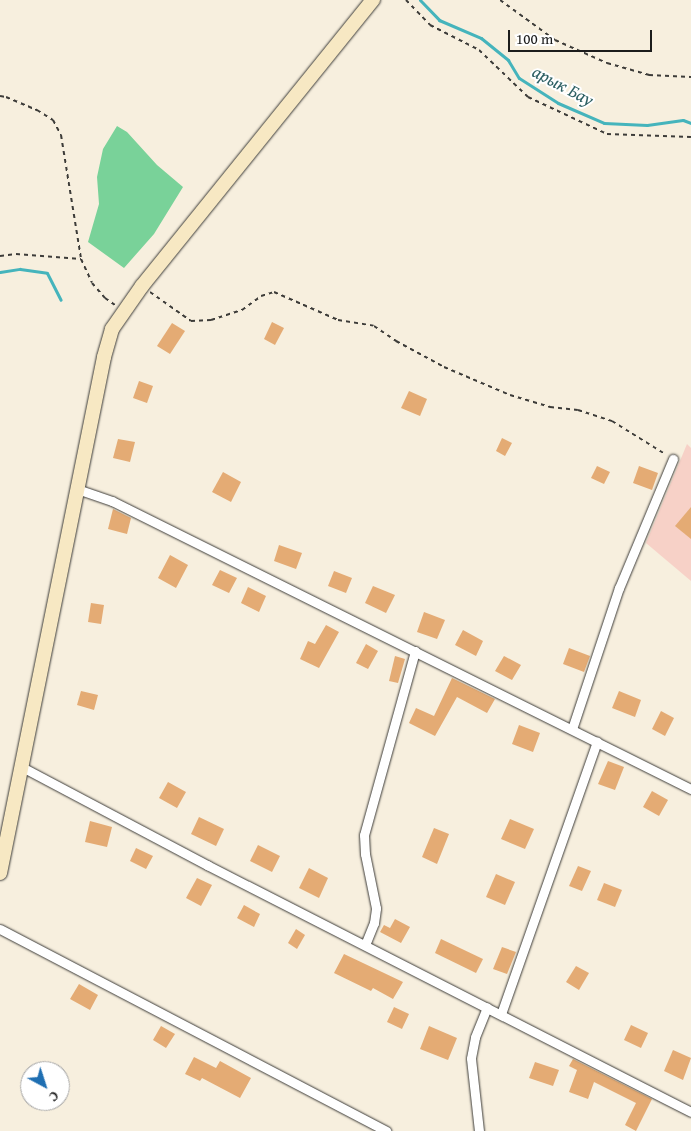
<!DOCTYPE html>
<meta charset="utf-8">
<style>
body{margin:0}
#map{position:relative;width:691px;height:1131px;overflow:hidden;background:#f7efde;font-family:"Gentium Book Plus",serif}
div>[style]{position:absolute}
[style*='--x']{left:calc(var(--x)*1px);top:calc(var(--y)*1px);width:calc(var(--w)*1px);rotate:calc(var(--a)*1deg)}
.built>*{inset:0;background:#f7d1c7}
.green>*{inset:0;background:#79d299}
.stream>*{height:3px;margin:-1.5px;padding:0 1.5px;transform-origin:1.5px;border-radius:1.5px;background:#45b4bc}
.building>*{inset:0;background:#e4ab74}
.path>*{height:2px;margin-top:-1px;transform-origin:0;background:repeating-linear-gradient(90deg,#3d3c39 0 4px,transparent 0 8px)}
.roads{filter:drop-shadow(0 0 1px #3d3c39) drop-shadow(0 0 1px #3d3c39)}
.street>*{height:9px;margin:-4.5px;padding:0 4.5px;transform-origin:4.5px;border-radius:4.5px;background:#fff}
.secondary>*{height:14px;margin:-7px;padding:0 7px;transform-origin:7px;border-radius:7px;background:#f7e8c3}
span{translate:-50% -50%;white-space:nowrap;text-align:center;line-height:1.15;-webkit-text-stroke:4px #fff;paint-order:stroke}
.water-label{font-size:18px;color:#2e6064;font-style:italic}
.north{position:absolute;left:20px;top:1061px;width:50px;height:50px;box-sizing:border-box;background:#fff;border:1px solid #a4a4a4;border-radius:50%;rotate:140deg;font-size:14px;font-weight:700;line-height:20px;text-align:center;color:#1c1c1c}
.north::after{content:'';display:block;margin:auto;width:18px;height:22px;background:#1f6fb2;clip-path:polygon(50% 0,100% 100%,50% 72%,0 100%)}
.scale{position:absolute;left:508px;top:30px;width:144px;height:22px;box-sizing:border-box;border:2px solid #1c1c1c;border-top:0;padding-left:6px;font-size:15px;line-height:18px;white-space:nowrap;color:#1c1c1c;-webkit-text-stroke:4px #fff;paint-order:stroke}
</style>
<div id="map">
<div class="built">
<i style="clip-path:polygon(687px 444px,691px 448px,691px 581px,646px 543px)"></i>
</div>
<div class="green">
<i style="clip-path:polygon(117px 126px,127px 132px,157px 165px,183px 187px,154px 234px,124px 268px,88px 242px,99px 204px,97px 177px,103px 149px)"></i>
</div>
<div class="stream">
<i style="--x:420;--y:0;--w:28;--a:46"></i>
<i style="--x:439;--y:20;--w:46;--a:23.2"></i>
<i style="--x:481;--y:38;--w:35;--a:39"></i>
<i style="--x:508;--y:60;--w:21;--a:59"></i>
<i style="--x:519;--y:78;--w:46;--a:32.7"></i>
<i style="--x:558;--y:103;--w:50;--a:23.5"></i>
<i style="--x:604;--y:123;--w:43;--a:2.7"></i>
<i style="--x:647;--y:125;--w:36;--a:-8"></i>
<i style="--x:683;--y:120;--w:9;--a:21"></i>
<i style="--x:0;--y:272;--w:20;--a:-9"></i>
<i style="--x:20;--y:269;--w:27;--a:8"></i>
<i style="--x:47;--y:273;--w:30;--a:63"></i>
</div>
<div class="building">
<i style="clip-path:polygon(272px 322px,284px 328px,275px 345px,264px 339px)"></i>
<i style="clip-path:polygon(172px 323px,185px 331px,170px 354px,157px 346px)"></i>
<i style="clip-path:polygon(139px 381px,153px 386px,147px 403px,133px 398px)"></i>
<i style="clip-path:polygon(409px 391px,427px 399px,420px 416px,401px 408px)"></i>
<i style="clip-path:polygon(502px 438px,512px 443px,505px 456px,496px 451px)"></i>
<i style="clip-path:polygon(118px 439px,135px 442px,130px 462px,113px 458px)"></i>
<i style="clip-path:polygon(597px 466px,610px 472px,604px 484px,591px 478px)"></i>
<i style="clip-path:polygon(639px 466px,658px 473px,652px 490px,633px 483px)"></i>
<i style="clip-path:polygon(223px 472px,241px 482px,231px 502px,212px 492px)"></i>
<i style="clip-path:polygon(691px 507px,691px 539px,675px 526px)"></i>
<i style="clip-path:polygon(113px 509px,131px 518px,127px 534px,108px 529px)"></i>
<i style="clip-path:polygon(279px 545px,302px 553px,296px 569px,274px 561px)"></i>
<i style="clip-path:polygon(170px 555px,188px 565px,176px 588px,158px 578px)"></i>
<i style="clip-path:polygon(220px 570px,237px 578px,229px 593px,212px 585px)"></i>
<i style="clip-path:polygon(334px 571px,352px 578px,346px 593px,328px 586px)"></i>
<i style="clip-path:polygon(373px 586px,395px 595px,386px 613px,365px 603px)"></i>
<i style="clip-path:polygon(248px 587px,266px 596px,259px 612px,241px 603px)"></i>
<i style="clip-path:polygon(91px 603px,104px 605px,101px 624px,88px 622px)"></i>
<i style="clip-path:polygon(424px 612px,445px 620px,437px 639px,417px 632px)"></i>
<i style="clip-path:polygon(326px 625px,339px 632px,319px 668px,300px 659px,308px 641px,315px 644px)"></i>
<i style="clip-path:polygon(463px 630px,483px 641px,476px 656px,455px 645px)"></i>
<i style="clip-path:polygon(366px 644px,378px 651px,368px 669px,356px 663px)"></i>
<i style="clip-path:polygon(569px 648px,590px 656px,584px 672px,563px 664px)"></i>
<i style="clip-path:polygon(395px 656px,405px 659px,398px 683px,389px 681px)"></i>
<i style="clip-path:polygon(504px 656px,521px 665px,512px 680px,495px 671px)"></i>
<i style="clip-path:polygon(452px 678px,495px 699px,487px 713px,457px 697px,435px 736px,409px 723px,416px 708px,434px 716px)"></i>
<i style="clip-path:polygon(81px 691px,98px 695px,94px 710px,77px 705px)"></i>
<i style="clip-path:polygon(619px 691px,641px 700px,635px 717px,612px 708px)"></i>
<i style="clip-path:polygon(661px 711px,674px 718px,665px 736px,652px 729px)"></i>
<i style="clip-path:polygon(519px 725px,540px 733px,533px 752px,512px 744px)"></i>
<i style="clip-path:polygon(608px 761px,624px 767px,615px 790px,598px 784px)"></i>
<i style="clip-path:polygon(168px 782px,186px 792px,177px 808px,159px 798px)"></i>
<i style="clip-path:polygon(652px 791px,668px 800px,659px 816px,643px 807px)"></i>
<i style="clip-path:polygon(199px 817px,224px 829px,216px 846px,191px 834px)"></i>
<i style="clip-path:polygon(510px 819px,534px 829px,525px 849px,501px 839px)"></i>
<i style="clip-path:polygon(90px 821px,112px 827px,107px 847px,85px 842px)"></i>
<i style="clip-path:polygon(434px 828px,449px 834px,437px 864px,422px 857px)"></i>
<i style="clip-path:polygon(258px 845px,280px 856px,272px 872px,250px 861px)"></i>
<i style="clip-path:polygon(136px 848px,153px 856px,146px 869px,130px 861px)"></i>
<i style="clip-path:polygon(578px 866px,591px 871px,582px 891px,569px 886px)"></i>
<i style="clip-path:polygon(309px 868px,328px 878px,319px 898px,299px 888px)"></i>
<i style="clip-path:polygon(496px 874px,515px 882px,505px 905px,486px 897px)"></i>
<i style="clip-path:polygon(197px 878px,212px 885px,201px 906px,186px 898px)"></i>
<i style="clip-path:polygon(604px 883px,622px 890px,615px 907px,597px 900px)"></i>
<i style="clip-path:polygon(244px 905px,260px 914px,254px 927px,237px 918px)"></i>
<i style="clip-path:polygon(395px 919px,410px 927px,401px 943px,380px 932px,384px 925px,390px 928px)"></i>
<i style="clip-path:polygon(296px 929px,305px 935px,297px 949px,288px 943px)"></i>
<i style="clip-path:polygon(441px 939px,483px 959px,476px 973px,435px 953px)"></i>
<i style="clip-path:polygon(502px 947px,516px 952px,507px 974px,493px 969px)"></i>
<i style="clip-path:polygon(344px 954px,403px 982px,393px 999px,373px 988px,371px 991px,334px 973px)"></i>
<i style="clip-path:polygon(576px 966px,589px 973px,579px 990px,566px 982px)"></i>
<i style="clip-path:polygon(79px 984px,98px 995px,90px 1010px,70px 999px)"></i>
<i style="clip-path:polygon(394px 1007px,409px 1014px,402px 1029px,387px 1022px)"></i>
<i style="clip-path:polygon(631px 1025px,648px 1033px,641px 1048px,624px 1040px)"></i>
<i style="clip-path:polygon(161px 1026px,175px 1034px,166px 1048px,153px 1040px)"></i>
<i style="clip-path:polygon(429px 1026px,457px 1038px,448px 1060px,420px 1049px)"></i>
<i style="clip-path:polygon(673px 1050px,691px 1058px,683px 1080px,664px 1071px)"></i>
<i style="clip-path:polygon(194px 1057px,216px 1068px,220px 1061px,251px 1078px,240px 1098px,202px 1078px,200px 1081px,185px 1074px)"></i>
<i style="clip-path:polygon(573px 1059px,652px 1099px,636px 1131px,625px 1125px,636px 1103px,594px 1082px,588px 1099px,569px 1092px,577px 1070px,569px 1066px)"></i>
<i style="clip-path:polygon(535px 1062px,559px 1070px,553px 1086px,529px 1078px)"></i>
</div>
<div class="path">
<i style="--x:406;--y:0;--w:35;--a:46"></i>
<i style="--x:430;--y:25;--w:55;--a:27"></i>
<i style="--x:479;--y:50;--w:68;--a:43.8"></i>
<i style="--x:528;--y:97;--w:87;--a:25.1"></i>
<i style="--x:607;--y:134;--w:84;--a:2"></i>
<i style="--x:500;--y:0;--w:68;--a:36"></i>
<i style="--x:555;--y:40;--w:57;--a:23.9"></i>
<i style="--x:607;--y:63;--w:44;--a:15.9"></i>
<i style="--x:649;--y:75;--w:42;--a:2.7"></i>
<i style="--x:0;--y:96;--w:6;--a:9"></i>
<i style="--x:6;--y:97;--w:34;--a:23"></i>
<i style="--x:37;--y:110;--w:19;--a:32"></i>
<i style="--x:53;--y:120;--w:17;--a:62"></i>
<i style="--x:61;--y:135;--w:126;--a:80.8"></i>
<i style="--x:81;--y:259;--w:26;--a:65"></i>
<i style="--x:92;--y:283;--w:20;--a:49"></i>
<i style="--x:105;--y:298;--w:12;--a:35"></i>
<i style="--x:0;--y:256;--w:16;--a:-7"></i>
<i style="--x:16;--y:254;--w:65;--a:4.4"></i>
<i style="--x:150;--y:292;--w:50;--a:35.3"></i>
<i style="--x:191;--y:321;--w:20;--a:-3"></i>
<i style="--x:211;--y:320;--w:33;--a:-18"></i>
<i style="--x:242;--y:310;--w:24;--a:-36"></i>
<i style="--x:261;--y:296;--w:14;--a:-17"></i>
<i style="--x:274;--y:292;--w:70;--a:23.6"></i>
<i style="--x:338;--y:320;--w:36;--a:9"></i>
<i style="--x:374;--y:326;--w:27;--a:34"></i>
<i style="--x:396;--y:341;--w:55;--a:28.4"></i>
<i style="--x:444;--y:367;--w:72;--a:23"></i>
<i style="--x:510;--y:395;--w:42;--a:16.7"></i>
<i style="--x:550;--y:407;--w:28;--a:6"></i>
<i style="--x:578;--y:410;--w:36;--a:18"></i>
<i style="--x:612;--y:421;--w:62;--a:31.9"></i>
</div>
<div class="roads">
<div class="street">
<i style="--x:77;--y:489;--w:37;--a:19"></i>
<i style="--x:112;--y:501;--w:647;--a:26.45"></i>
<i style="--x:572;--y:729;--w:149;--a:-71.6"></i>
<i style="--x:619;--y:588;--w:140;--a:-67.3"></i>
<i style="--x:20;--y:766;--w:212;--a:27.9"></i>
<i style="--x:207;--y:865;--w:543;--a:27.04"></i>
<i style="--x:0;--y:929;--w:436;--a:27.6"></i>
<i style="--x:365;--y:945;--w:24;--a:-68"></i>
<i style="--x:374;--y:923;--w:15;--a:-82"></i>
<i style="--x:376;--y:908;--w:55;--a:-101.5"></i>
<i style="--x:365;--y:854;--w:19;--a:-93"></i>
<i style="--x:364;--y:835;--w:191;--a:-74.5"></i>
<i style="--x:501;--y:1014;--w:289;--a:-70.6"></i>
<i style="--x:479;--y:1131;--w:73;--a:-96.3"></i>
<i style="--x:471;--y:1058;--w:21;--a:-79"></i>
<i style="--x:475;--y:1037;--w:32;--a:-68"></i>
</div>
<div class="secondary">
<i style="--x:0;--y:873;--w:526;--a:-78.6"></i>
<i style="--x:104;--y:357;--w:29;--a:-74"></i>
<i style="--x:112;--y:329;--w:52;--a:-55.1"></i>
<i style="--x:142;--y:286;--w:368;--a:-51.1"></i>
</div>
</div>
<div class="water-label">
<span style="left:563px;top:86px;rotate:28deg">арык Бау</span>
</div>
<div class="north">С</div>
<div class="scale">100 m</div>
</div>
